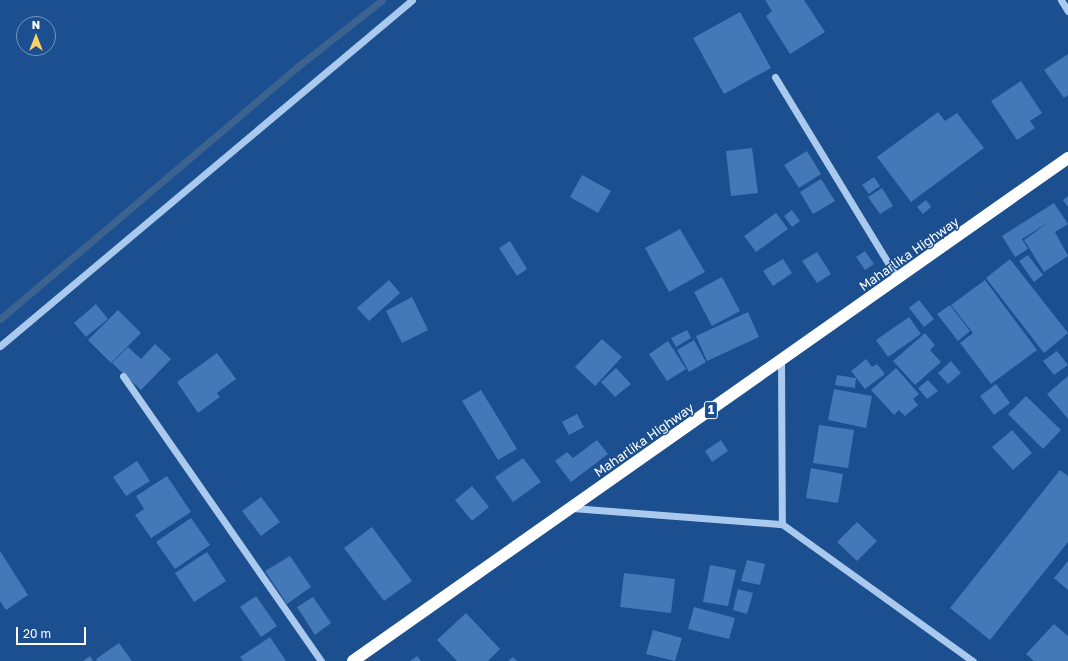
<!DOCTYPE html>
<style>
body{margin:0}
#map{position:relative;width:1068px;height:661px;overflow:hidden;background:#1b4f8f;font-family:"Golos Text",sans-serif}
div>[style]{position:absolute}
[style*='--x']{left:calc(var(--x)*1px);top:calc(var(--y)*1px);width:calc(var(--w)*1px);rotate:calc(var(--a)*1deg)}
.stream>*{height:7px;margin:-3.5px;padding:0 3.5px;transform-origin:3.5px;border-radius:3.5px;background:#3c6290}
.building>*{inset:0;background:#4478b7}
.minor>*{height:7px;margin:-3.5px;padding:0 3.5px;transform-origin:3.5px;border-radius:3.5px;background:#a9c9ee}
.highway>*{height:12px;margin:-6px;padding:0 6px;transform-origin:6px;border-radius:6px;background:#fff}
span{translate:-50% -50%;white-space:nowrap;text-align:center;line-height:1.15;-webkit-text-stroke:3px #1b4f8f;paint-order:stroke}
.shield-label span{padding:1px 3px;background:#1b4f8f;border:1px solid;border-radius:3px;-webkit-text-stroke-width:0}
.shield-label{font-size:12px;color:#fff;font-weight:700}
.street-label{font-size:13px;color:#fff}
.north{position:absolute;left:16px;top:16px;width:40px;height:40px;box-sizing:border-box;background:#1b4f8f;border:1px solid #7695bc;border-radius:50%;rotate:0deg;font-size:11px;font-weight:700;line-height:16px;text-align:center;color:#fff}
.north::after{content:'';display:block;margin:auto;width:14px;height:18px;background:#ffd166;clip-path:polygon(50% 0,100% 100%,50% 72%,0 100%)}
.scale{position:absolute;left:16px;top:627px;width:70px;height:18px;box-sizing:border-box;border:2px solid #fff;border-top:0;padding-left:5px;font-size:12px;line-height:14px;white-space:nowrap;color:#fff;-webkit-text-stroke:3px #1b4f8f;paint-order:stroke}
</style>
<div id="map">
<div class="stream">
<i style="--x:0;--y:319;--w:390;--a:-40.3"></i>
<i style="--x:297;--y:67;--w:108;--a:-38.2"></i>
</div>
<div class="building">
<i style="clip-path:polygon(765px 0,804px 0,825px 32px,790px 54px,766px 16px,772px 11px)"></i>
<i style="clip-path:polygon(740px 12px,771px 68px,724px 94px,693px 38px)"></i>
<i style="clip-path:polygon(1068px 54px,1068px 95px,1064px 98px,1044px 70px)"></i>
<i style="clip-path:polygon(1021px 81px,1042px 113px,1030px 121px,1035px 128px,1017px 140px,991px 101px)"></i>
<i style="clip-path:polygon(938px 112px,945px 121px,957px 113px,984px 148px,911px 202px,877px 157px)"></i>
<i style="clip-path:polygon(752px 148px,758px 193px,731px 196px,726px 151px)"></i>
<i style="clip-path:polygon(807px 151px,821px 174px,799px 188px,784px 165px)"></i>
<i style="clip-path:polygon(582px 175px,611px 191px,598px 213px,570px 197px)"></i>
<i style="clip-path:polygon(874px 177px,880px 186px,869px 194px,862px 185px)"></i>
<i style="clip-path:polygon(821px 179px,835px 201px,813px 214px,800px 192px)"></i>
<i style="clip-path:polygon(882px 188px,893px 206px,880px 214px,868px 197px)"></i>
<i style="clip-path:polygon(1068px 196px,1068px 207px,1063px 200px)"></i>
<i style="clip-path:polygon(926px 200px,931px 207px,923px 214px,917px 207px)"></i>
<i style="clip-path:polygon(1054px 203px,1068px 224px,1055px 232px,1068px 256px,1044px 272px,1024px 240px,1049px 222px,1022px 239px,1028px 249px,1015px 257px,1002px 236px)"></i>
<i style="clip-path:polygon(792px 210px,800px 221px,792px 227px,784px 216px)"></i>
<i style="clip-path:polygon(776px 213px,788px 229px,756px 252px,744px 236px)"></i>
<i style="clip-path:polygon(680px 229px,705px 272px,669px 292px,645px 248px)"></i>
<i style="clip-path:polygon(510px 241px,527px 269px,517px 276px,499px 248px)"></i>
<i style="clip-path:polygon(865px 251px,874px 264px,865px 270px,856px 257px)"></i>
<i style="clip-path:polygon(817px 252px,831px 274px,817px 283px,802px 261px)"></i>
<i style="clip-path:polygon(1028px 255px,1043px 275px,1034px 282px,1019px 261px)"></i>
<i style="clip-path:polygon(783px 259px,792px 273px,773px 286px,763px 271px)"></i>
<i style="clip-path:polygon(1010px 259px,1068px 333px,1044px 353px,986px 278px)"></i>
<i style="clip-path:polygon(722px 277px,740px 311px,712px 326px,694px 292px)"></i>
<i style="clip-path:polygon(389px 280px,400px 293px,369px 321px,357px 308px)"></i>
<i style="clip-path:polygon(985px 280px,1037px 350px,991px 384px,960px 343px,973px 333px,951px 305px)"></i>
<i style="clip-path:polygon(412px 297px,428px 330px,402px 343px,386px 311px)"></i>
<i style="clip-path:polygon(919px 300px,934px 319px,924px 327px,909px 308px)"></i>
<i style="clip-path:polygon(96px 304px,108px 319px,86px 337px,74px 323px)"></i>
<i style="clip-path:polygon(950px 305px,970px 331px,958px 341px,937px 314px)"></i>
<i style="clip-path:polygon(118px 310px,141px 333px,111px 363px,88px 340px)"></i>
<i style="clip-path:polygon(748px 312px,759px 337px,707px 361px,696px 336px)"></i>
<i style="clip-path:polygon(909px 317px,921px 334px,888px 357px,876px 340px)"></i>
<i style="clip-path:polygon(687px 330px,691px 338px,676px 347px,671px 338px)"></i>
<i style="clip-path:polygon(925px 333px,935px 345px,930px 350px,941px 362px,915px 385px,893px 361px)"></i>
<i style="clip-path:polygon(602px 339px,622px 357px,595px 386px,575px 367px)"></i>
<i style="clip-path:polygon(694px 340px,706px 362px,689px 372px,677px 350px)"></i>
<i style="clip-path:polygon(668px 341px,686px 369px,667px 381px,649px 354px)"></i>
<i style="clip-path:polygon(155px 344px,171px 359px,141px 390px,112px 363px,128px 347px,141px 359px)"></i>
<i style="clip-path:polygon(1057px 351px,1068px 365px,1054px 375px,1043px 361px)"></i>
<i style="clip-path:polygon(217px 353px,236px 379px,217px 393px,220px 397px,198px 413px,177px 382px)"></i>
<i style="clip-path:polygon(866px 359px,872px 367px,877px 364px,885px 374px,865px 389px,851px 371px)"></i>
<i style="clip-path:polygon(951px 361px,961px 373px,948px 384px,938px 373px)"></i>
<i style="clip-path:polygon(616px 368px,631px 384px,615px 397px,601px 382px)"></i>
<i style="clip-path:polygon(896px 368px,919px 394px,913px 399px,918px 405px,905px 416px,899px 410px,894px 415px,871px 390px)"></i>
<i style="clip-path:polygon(837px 375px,856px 378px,855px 388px,835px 385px)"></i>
<i style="clip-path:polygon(1068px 376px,1068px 419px,1047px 394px)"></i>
<i style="clip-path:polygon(928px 380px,938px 391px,927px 399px,918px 388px)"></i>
<i style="clip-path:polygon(996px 384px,1010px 403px,994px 415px,980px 396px)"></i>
<i style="clip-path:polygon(834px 389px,872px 396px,866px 428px,828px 420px)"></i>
<i style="clip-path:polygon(481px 390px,517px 449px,498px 460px,462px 401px)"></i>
<i style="clip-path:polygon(1026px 396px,1061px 430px,1043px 449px,1008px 414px)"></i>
<i style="clip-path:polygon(577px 414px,584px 427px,569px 435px,562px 422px)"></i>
<i style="clip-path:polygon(819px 425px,854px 430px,848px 468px,813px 463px)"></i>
<i style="clip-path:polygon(1012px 430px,1032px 453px,1013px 470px,992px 447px)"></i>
<i style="clip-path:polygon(597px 440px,608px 454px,571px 482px,555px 461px,567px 452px,573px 458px)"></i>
<i style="clip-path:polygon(721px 440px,728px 451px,712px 462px,705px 451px)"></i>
<i style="clip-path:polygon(523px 458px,541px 482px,513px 502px,495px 477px)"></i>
<i style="clip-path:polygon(137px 461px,150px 481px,126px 496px,113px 477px)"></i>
<i style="clip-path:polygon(811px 468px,843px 474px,838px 503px,806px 498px)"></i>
<i style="clip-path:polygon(1060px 470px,1068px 476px,1068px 542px,990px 640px,950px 608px)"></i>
<i style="clip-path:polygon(167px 476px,191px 512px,151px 538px,135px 515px,144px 509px,136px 496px)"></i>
<i style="clip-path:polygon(472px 486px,489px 507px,472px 521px,455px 500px)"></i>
<i style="clip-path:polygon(261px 497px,280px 522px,261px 536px,242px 511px)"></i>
<i style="clip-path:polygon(191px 518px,210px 545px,175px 569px,156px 542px)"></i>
<i style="clip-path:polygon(857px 522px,877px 541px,857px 561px,837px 542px)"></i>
<i style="clip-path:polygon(372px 527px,412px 581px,384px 601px,344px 548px)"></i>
<i style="clip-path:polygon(0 551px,28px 595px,6px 610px,0 601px)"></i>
<i style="clip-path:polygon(207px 552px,226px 581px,194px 602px,175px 573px)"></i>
<i style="clip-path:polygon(290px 556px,311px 587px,287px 604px,265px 571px)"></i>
<i style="clip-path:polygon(747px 560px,765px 564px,760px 585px,741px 581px)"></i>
<i style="clip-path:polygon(1068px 561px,1068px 590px,1054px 578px)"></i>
<i style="clip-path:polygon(710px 565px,736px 570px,728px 606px,703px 602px)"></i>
<i style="clip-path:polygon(624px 573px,675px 579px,671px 613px,620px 607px)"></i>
<i style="clip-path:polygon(738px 589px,753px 593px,747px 614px,733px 610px)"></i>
<i style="clip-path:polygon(256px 596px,277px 626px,261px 637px,240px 607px)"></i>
<i style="clip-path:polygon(313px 597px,331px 623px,315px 635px,297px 607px)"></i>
<i style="clip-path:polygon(694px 607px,735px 618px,729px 639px,688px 629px)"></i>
<i style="clip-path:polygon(466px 613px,500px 649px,488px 661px,457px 661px,437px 640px)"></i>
<i style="clip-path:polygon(1054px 624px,1068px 636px,1068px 661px,1034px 661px,1026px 654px)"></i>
<i style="clip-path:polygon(653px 630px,682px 638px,675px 661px,646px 654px)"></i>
<i style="clip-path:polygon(270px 637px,286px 661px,243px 661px,240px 657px)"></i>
<i style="clip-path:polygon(119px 643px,132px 661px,97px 661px,96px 659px)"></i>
<i style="clip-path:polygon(90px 656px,93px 661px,83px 661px)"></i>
<i style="clip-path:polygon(417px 656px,421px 661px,410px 661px)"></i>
<i style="clip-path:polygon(513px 657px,517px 661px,508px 661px)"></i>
</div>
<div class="minor">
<i style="--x:1061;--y:0;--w:13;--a:58"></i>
<i style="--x:775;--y:77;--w:237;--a:58.7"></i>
<i style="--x:0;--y:346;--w:538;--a:-40.02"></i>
<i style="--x:781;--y:360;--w:164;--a:89.7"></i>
<i style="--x:782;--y:524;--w:235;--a:35.7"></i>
<i style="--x:123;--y:376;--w:347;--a:55.2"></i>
<i style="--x:572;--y:508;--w:211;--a:4.4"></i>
</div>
<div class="highway">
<i style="--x:353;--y:661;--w:874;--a:-35.13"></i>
</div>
<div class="shield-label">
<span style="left:711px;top:410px">1</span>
</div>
<div class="street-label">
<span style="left:909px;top:254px;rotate:-35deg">Maharlika Highway</span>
<span style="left:644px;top:440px;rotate:-35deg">Maharlika Highway</span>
</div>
<div class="north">N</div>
<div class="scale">20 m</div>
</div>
